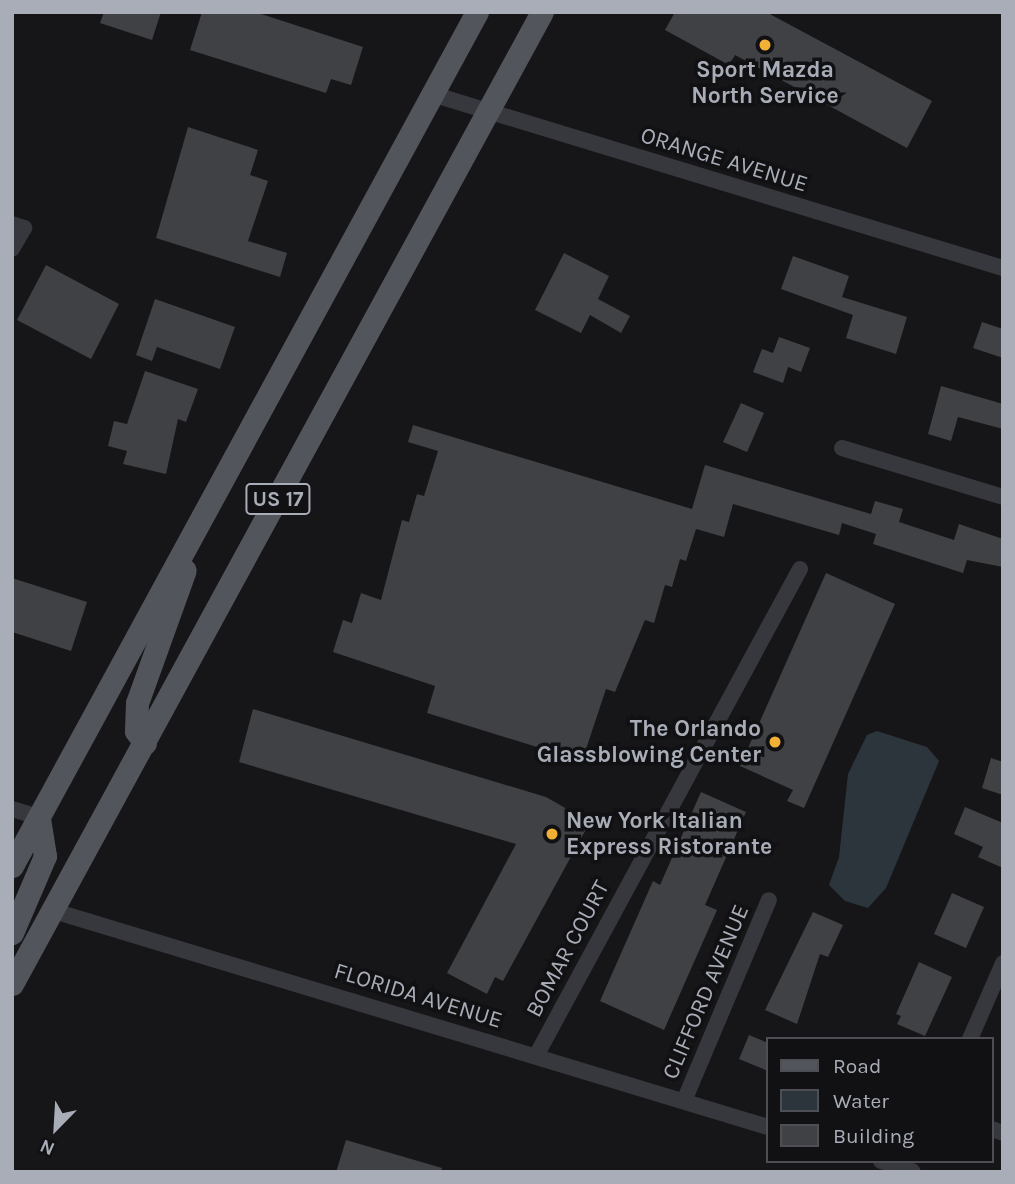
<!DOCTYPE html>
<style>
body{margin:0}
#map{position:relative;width:1015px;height:1184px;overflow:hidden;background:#161618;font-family:Karla,sans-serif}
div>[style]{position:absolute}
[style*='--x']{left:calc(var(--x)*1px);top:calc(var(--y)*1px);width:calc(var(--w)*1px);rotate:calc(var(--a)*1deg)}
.water>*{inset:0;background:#2c353c}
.building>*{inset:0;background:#404145}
.street>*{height:16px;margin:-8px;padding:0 8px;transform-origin:8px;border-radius:8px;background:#37383d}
.primary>*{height:23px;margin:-11.5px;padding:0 11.5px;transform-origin:11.5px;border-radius:11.5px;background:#53555c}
.dots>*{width:19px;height:19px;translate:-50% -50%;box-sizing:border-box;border:4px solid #111113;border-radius:50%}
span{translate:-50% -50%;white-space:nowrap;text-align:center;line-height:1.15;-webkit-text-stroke:7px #111113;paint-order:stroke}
.shield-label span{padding:2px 5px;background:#111113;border:2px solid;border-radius:5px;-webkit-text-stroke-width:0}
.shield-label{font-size:21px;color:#a8adb8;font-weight:700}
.poi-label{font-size:23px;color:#a8adb8;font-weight:700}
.right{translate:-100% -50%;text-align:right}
.left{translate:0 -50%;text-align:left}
.street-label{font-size:23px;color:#a8adb8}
.frame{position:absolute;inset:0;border:14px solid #a8adb8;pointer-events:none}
.legend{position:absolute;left:766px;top:1037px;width:228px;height:126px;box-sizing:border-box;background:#111113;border:2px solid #4d4f55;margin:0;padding:9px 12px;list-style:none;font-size:21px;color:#a8adb8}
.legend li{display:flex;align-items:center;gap:14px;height:35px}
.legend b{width:35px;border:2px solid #4d4f55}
.north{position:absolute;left:21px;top:1093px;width:70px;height:70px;-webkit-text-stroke:5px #111113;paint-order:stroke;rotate:204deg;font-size:19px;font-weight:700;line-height:28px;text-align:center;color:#a8adb8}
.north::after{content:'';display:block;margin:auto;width:24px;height:32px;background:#a8adb8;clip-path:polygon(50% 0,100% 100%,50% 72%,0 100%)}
</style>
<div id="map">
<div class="water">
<i style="clip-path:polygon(877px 731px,927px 747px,939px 761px,886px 888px,868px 908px,845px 901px,829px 885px,839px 857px,848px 774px,867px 735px)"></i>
</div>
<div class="building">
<i style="clip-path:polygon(104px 12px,161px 12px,152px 40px,100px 23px)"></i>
<i style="clip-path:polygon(202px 12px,255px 12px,363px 47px,351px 85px,331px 79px,326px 93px,190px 50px)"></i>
<i style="clip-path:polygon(675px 12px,766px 12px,932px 101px,907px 148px,735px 55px,729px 65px,665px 30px)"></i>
<i style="clip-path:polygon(188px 127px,258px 150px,250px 175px,268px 181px,248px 241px,287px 253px,280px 277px,156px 238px)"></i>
<i style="clip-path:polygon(564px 253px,609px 276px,598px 299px,630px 316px,621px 333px,590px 315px,581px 333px,535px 310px)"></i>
<i style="clip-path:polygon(793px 256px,849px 276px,842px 297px,907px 317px,896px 354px,846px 338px,853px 315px,781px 289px)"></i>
<i style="clip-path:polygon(46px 265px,119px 304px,91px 359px,17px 320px)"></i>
<i style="clip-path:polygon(155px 299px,235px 327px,220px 369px,157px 347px,152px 361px,136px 355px)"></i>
<i style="clip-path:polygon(982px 322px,1003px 329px,1003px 358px,973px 348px)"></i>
<i style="clip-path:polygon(779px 337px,810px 348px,801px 372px,788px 367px,783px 383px,753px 372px,762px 349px,773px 353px)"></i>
<i style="clip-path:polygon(145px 371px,198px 389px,186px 422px,178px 419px,166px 474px,123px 464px,127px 451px,108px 446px,114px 421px,127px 424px)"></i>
<i style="clip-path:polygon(941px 386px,1003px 404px,1003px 429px,958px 417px,951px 441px,928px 434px)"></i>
<i style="clip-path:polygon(741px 403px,764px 413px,747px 452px,723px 442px)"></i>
<i style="clip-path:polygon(413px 425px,692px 509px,705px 465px,871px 514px,875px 501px,903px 509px,899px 522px,954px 540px,959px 524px,1003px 539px,1003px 567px,967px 560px,963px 573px,873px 544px,876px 534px,842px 523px,839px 535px,733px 504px,724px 537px,696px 529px,686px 561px,680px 559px,672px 587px,665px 585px,654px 623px,645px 620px,615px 692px,606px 689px,582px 761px,427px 713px,435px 686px,333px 652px,343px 620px,352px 623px,361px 593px,381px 600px,402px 520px,409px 522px,417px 494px,424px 496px,438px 451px,408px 442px)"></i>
<i style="clip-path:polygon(826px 573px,895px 604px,804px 808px,787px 801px,793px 790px,740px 766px)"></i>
<i style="clip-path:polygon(12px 578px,87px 602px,71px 651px,12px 632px)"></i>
<i style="clip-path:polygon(253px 709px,546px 797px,590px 822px,503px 981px,495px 977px,487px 994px,447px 973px,516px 844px,239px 762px)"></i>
<i style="clip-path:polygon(991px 758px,1003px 762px,1003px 795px,982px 788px)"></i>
<i style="clip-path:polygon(701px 792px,746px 812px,705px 905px,717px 910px,664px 1030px,600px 1001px,653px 881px,660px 885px)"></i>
<i style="clip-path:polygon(965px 807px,1003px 823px,1003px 868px,978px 857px,983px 847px,954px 834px)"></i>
<i style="clip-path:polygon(952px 893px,984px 907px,966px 948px,934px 934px)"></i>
<i style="clip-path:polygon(813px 912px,843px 925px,828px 957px,820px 954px,797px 1024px,765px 1010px)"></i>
<i style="clip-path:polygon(919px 962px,952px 977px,925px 1036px,897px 1024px,901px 1016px,896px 1014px)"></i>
<i style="clip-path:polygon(749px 1035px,768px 1043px,768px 1071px,739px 1059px)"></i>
<i style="clip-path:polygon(346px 1140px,442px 1168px,441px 1172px,336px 1172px)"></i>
</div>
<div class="street">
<i style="--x:432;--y:94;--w:597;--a:16.95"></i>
<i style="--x:12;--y:224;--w:13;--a:18"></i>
<i style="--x:24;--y:228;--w:24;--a:120"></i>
<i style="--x:842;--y:448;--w:168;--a:16.9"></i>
<i style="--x:12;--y:809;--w:28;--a:17"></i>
<i style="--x:54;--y:911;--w:746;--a:16.83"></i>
<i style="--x:970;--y:1039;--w:83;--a:-66.5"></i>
<i style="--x:536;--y:1056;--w:554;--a:-61.54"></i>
<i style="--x:684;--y:1101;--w:218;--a:-67.1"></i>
<i style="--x:992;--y:1129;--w:12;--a:20"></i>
<i style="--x:881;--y:1161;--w:33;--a:18"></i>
</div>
<div class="primary">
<i style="--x:145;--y:743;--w:15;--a:-127"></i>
<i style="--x:136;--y:731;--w:28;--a:-88"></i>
<i style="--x:137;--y:703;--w:141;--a:-70.2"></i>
<i style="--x:12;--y:866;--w:972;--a:-61.43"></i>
<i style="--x:12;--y:933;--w:84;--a:-66.8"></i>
<i style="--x:45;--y:856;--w:39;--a:-99"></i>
<i style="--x:12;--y:984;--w:1107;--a:-61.4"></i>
</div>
<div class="dots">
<i style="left:765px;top:45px;background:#f2b134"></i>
<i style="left:775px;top:742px;background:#f2b134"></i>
<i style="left:552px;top:834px;background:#f2b134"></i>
</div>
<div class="shield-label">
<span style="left:278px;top:499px">US 17</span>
</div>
<div class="poi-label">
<span style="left:765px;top:83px">Sport Mazda<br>North Service</span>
<span class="right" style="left:761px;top:742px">The Orlando<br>Glassblowing Center</span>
<span class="left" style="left:566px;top:834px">New York Italian<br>Express Ristorante</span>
</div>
<div class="street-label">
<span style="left:724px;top:160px;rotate:17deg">ORANGE AVENUE</span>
<span style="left:568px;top:949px;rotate:-62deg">BOMAR COURT</span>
<span style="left:706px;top:992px;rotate:-67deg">CLIFFORD AVENUE</span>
<span style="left:418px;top:996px;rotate:17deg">FLORIDA AVENUE</span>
</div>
<div class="frame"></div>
<ul class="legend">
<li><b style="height:9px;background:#53555c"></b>Road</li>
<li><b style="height:19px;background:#2c353c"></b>Water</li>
<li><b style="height:19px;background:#404145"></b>Building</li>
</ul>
<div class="north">N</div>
</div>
